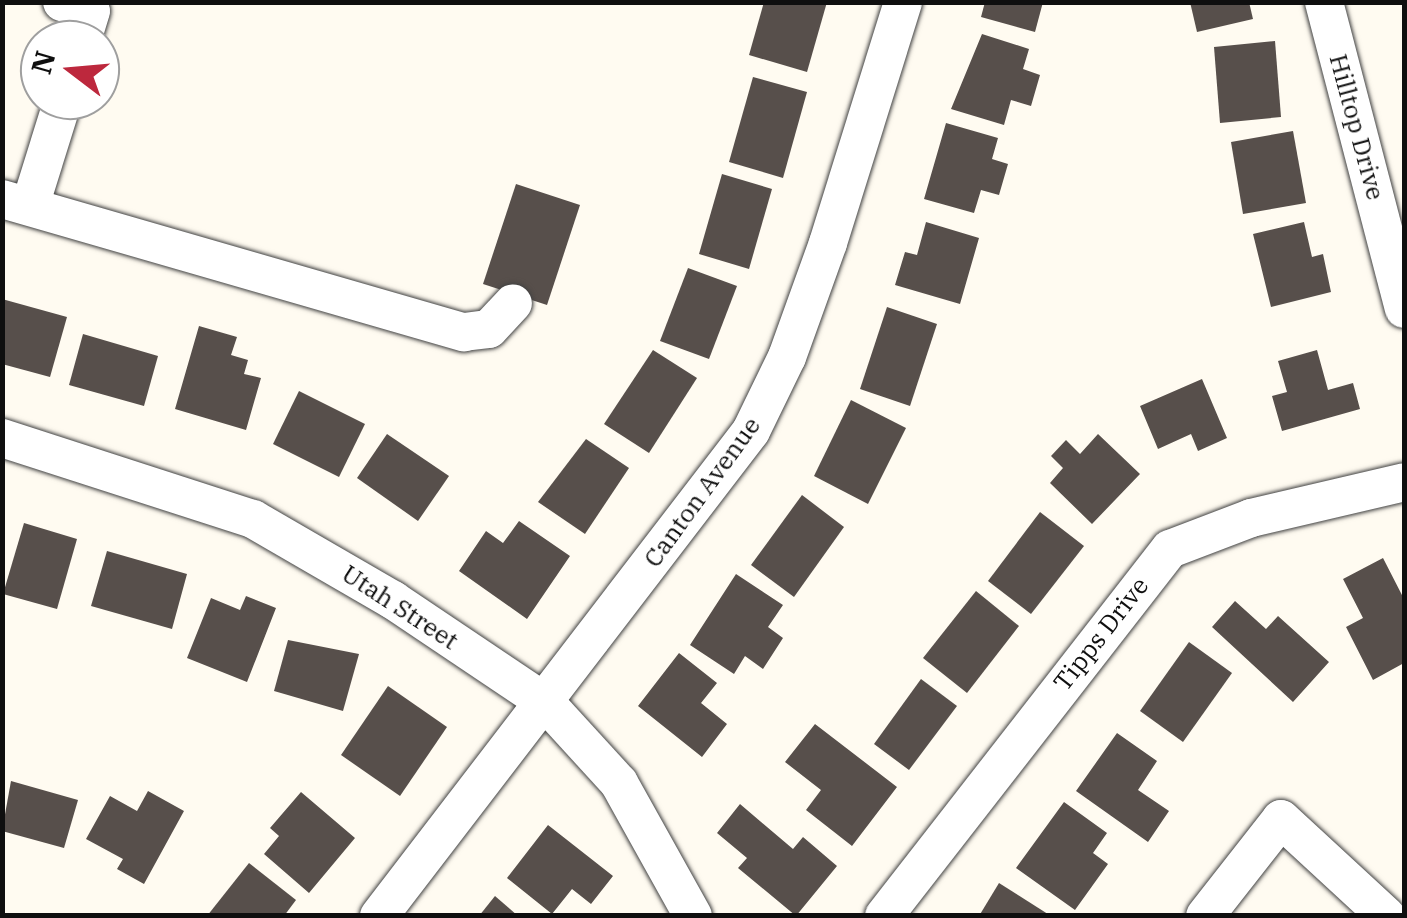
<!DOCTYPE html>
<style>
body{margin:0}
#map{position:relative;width:1407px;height:918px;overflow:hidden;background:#fffbf1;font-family:"IBM Plex Serif",serif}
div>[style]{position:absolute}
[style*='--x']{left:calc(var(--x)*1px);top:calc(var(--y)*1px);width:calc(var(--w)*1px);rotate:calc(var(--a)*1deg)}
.building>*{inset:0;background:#574f4b}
.roads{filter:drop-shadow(0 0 2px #424242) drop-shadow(0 0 2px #424242)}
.minor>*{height:38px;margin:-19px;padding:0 19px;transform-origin:19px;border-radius:19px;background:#fff}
span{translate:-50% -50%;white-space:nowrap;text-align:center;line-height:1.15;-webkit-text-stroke:10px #fff;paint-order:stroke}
.street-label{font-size:25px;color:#0f0f0f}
.frame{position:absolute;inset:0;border:5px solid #0f0f0f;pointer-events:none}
.north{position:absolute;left:20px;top:20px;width:100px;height:100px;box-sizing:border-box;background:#fff;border:2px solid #9f9f9f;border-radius:50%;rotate:286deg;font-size:28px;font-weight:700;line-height:40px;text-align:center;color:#0f0f0f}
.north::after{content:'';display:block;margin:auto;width:35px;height:45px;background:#bd283d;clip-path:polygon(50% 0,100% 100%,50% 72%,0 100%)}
</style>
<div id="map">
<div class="building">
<i style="clip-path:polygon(764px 2px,827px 2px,807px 72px,749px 55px)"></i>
<i style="clip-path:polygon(985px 2px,1043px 2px,1035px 32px,981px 17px)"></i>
<i style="clip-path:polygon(1190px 2px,1249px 2px,1253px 19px,1197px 32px)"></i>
<i style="clip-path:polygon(982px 34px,1029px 49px,1023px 69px,1040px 75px,1031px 106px,1011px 100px,1004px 125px,951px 109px)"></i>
<i style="clip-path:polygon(1275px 41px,1281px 117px,1220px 123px,1214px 47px)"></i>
<i style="clip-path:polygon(753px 77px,807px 92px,783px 178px,729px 162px)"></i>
<i style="clip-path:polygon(946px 123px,998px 138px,992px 159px,1008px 164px,999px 195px,981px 190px,974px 213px,924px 199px)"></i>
<i style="clip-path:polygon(1293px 131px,1306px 203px,1243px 214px,1231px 142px)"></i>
<i style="clip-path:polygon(722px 174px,772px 189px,749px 269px,699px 254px)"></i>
<i style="clip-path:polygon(516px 184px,580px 205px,547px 305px,483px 284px)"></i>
<i style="clip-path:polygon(926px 222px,979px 238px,960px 304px,895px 285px,905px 252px,917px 255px)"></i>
<i style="clip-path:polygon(1304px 222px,1312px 257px,1323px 254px,1331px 292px,1271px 307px,1253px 234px)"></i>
<i style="clip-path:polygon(688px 268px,737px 286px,709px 359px,660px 341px)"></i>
<i style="clip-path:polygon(2px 299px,67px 317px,50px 377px,2px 364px)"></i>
<i style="clip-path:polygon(887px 307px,937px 324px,910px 406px,860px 389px)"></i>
<i style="clip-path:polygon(199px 326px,237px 337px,231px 355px,248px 360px,244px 374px,261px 378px,246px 430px,175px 409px)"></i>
<i style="clip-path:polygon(83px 334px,158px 356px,144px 406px,69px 385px)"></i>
<i style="clip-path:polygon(653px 350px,697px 378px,649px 453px,604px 424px)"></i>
<i style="clip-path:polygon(1317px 350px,1328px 390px,1353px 383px,1360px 409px,1282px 431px,1272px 396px,1287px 392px,1278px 361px)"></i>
<i style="clip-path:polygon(1202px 379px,1227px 438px,1198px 451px,1191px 434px,1158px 449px,1140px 406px)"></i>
<i style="clip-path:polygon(299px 391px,365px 424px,339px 477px,273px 444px)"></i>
<i style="clip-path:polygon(851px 400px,906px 428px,868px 504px,814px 476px)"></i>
<i style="clip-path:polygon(387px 434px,449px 476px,418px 521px,357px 478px)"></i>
<i style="clip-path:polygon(1098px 434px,1140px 474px,1092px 524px,1050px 483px,1063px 468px,1051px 456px,1066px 440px,1080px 454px)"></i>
<i style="clip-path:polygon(586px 439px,629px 468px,585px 534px,538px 502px)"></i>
<i style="clip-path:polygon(802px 495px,844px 527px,794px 597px,751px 565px)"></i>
<i style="clip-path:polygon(1040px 512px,1084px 546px,1031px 614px,988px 581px)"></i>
<i style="clip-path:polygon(519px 521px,570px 556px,527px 619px,459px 571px,486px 531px,503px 543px)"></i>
<i style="clip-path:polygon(24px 523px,77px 539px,57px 609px,3px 594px)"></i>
<i style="clip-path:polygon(107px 551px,187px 574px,172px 629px,91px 606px)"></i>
<i style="clip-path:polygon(1383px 558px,1404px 599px,1404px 663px,1373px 680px,1346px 627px,1363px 618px,1343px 579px)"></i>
<i style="clip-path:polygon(736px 574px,783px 605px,768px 627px,783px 638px,763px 669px,745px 656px,734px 674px,690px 645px)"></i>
<i style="clip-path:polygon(976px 591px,1019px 626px,967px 693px,923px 658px)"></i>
<i style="clip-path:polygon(246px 596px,276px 608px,247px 682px,187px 658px,211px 598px,240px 610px)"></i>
<i style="clip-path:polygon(1235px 601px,1266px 629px,1278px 616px,1329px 662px,1293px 702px,1212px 627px)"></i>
<i style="clip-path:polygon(288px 640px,359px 654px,343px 711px,274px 691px)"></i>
<i style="clip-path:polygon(1189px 642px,1232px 673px,1183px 742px,1140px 711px)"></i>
<i style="clip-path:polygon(679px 653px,717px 683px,701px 703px,727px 724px,702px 757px,638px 706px)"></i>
<i style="clip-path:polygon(921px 679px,957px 706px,909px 770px,874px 744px)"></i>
<i style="clip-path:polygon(388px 686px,447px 727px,400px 796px,341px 755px)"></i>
<i style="clip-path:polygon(815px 724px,897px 787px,852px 846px,806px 810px,821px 790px,785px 762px)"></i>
<i style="clip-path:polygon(1117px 733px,1157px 761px,1138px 790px,1169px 811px,1148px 842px,1076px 791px)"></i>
<i style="clip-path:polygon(11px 781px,78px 800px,64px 848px,2px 831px)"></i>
<i style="clip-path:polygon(148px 791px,184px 811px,144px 884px,117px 869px,123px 859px,86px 839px,110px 796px,137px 811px)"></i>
<i style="clip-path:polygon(301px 792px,355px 838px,309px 893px,264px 854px,279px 836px,270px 828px)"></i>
<i style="clip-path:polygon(1064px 802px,1107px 833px,1093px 853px,1108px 864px,1075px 910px,1016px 868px)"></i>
<i style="clip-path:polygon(740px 804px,793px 849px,803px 837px,837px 866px,796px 916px,738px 868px,747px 858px,717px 833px)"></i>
<i style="clip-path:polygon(548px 825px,613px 876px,591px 904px,572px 889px,552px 914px,507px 878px)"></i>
<i style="clip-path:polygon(249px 863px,296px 900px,284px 916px,207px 916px)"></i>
<i style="clip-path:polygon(999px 883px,1051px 916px,979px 916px)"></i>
<i style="clip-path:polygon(495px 896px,518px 916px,479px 916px)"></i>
</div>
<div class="roads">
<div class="minor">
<i style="--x:62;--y:2;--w:30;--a:17"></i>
<i style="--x:91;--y:11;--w:30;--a:107"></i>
<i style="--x:1324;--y:2;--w:317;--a:75.4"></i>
<i style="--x:2;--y:199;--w:481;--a:16.1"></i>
<i style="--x:464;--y:332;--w:25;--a:-7"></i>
<i style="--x:489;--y:329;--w:35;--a:-47"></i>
<i style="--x:30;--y:206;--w:111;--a:-72.7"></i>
<i style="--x:2;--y:438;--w:264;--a:17.9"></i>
<i style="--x:253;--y:519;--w:162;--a:30.1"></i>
<i style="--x:393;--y:600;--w:184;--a:33.9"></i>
<i style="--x:546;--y:703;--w:108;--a:47.6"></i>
<i style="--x:619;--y:783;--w:152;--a:60.9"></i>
<i style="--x:379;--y:916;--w:611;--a:-52.51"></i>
<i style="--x:751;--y:431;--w:82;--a:-64.1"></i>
<i style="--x:787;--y:357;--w:121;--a:-70.2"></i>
<i style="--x:828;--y:243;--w:252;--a:-72.7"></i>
<i style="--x:884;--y:916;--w:465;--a:-52.1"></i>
<i style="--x:1170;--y:549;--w:87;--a:-20.9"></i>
<i style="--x:1251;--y:518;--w:157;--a:-13.2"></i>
<i style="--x:1205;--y:916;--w:123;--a:-51.9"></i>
<i style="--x:1281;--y:819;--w:143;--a:42.7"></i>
</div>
</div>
<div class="street-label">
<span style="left:1357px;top:127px;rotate:75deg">Hilltop Drive</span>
<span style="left:702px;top:492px;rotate:-54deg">Canton Avenue</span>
<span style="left:400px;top:607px;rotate:33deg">Utah Street</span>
<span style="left:1101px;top:634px;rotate:-52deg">Tipps Drive</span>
</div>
<div class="frame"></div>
<div class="north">N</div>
</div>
